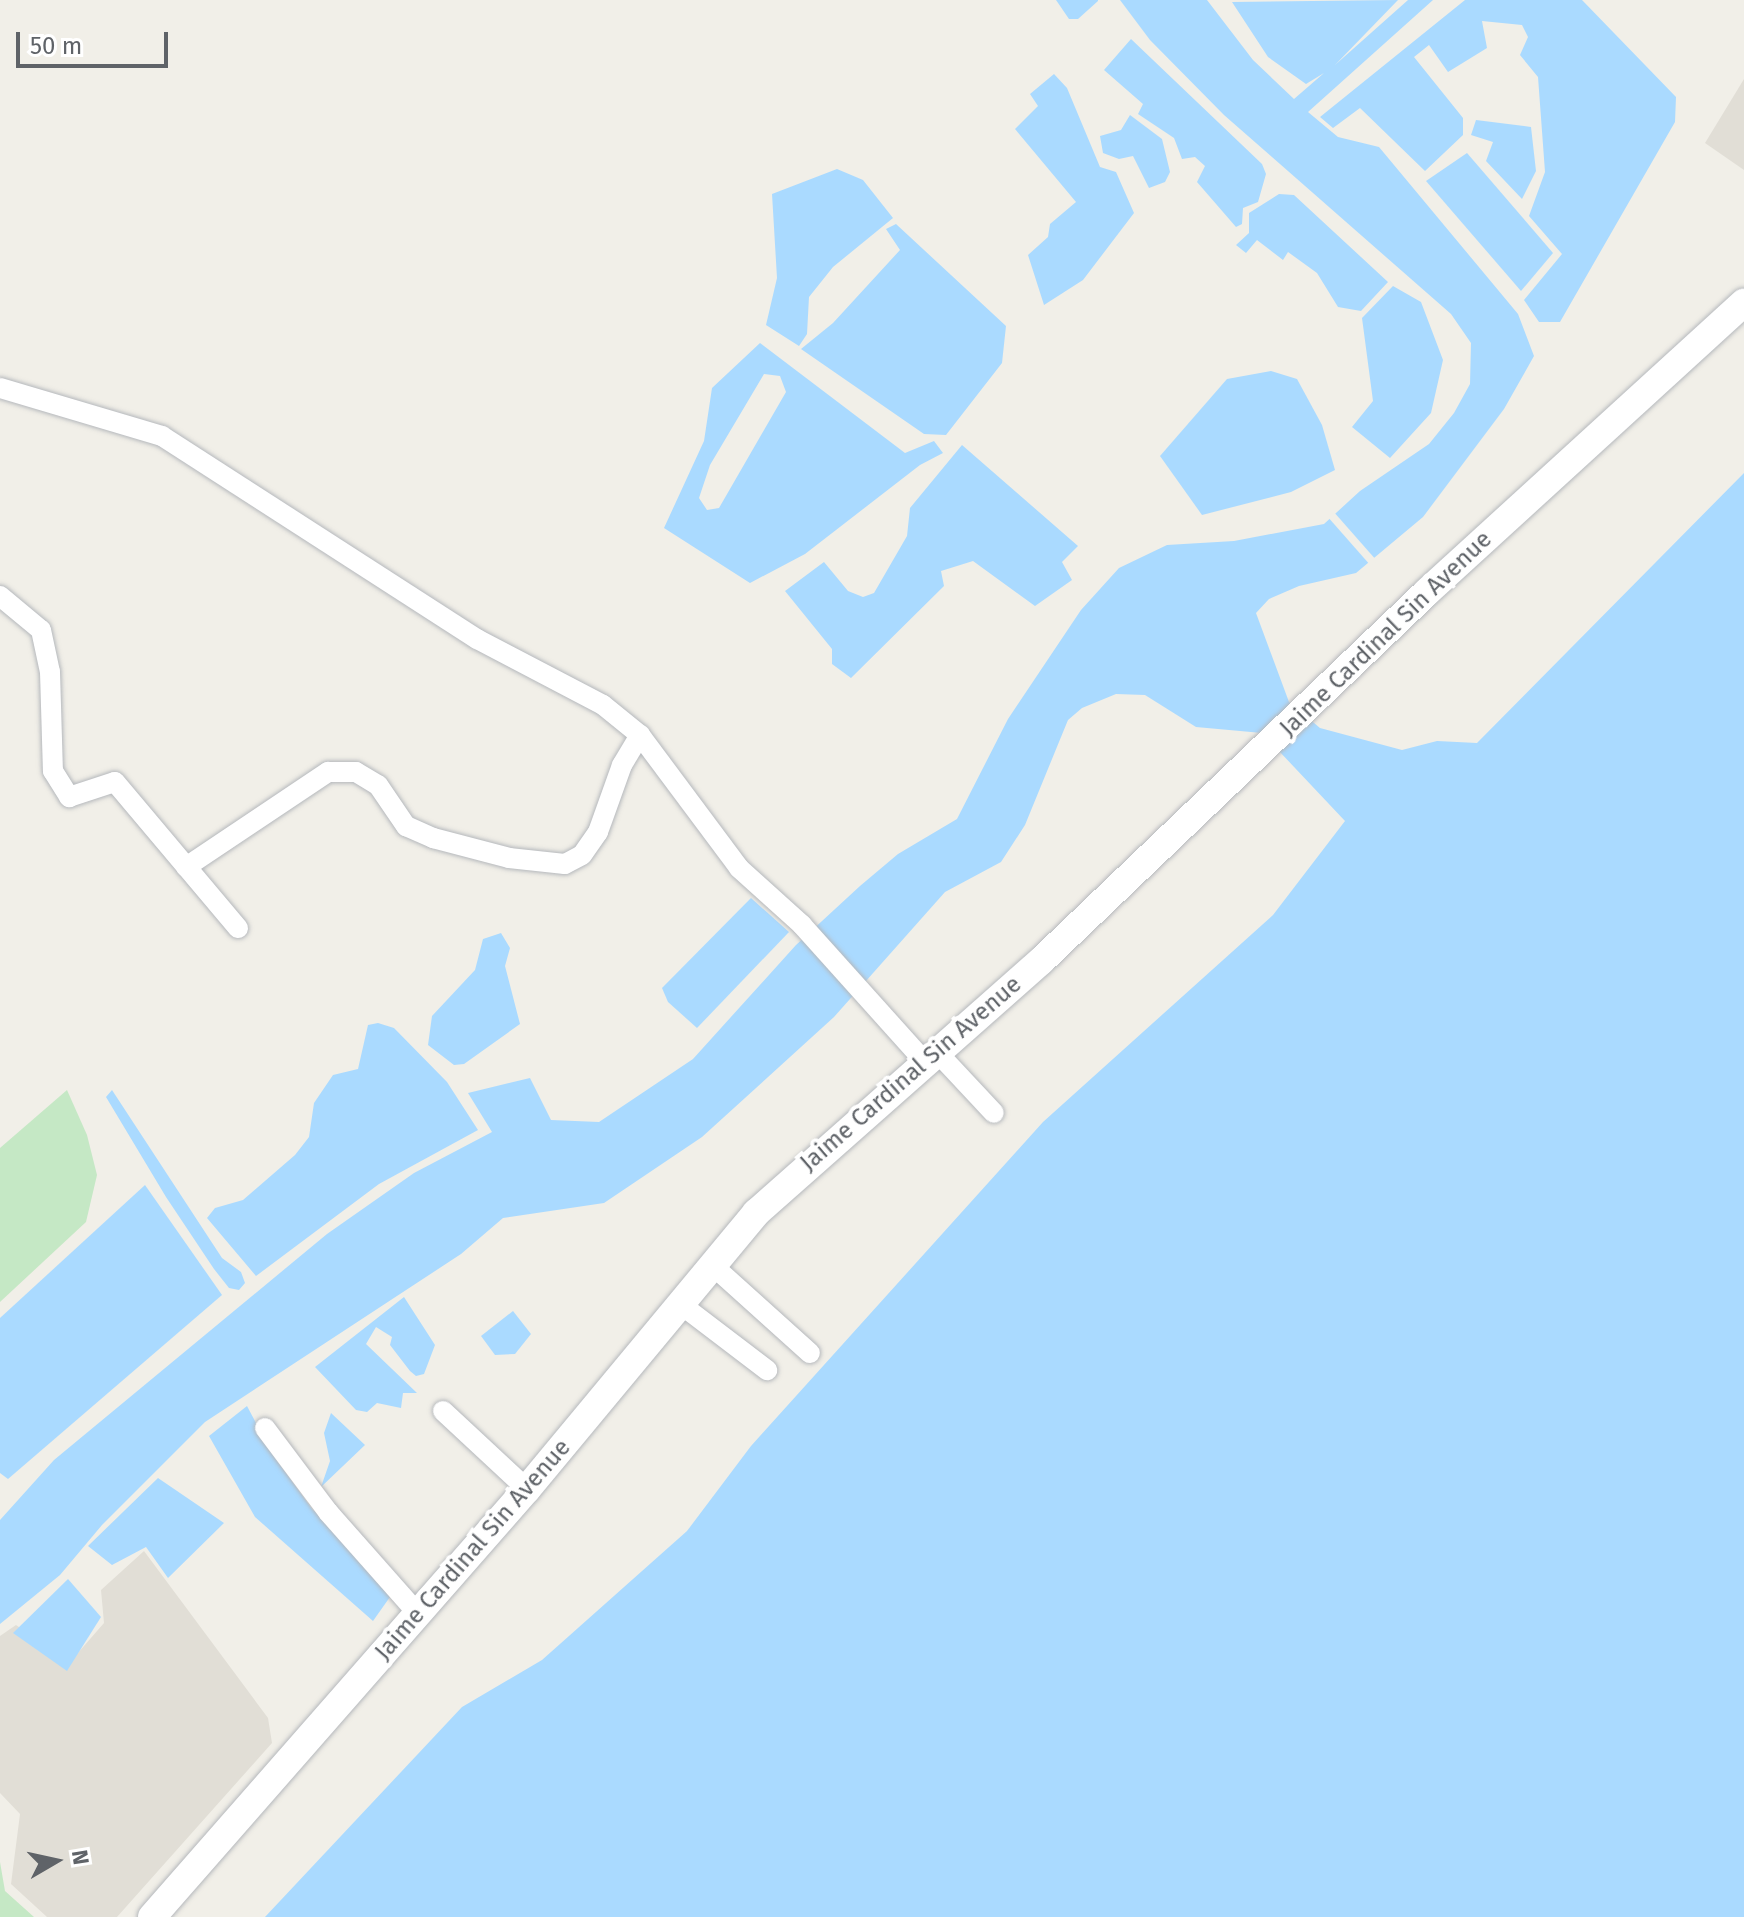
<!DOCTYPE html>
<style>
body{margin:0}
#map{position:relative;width:1744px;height:1917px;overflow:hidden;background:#f1efe8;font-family:"Fira Sans",sans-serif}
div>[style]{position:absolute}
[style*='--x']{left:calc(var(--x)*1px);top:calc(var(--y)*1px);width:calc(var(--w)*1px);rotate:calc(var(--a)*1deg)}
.education>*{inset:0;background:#e1ded6}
.green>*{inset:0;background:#c5e8c5}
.water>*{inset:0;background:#aadaff}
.pier>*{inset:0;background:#f1efe8}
.roads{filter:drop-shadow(0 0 2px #b5b8bc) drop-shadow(0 0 2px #b5b8bc)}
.street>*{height:20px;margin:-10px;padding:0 10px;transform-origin:10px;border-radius:10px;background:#fff}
.secondary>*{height:28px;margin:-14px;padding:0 14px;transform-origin:14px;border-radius:14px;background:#fff}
span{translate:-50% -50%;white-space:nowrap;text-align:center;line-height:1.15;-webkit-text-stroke:8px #fff;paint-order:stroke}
.street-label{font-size:24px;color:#5f6368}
.north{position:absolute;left:16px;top:1821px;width:80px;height:80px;-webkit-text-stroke:6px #fff;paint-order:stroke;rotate:81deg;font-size:22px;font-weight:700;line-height:32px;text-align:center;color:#5f6368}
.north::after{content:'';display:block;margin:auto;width:28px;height:36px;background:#5f6368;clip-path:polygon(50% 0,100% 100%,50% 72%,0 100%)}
.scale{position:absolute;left:16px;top:32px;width:152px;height:36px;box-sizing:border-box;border:4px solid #5f6368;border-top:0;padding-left:10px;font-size:24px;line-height:28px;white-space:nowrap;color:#5f6368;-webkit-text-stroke:6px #fff;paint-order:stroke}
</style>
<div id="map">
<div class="education">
<i style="clip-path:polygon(1744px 79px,1744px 170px,1705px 143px)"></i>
<i style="clip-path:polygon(144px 1551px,268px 1718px,272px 1743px,117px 1917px,47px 1917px,11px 1884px,20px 1814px,0 1793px,0 1636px,16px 1625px,70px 1662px,104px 1623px,101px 1590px)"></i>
</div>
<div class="green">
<i style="clip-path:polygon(67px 1090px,87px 1135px,97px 1175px,86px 1222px,0 1302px,0 1148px)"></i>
<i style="clip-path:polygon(0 1862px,5px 1891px,34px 1917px,0 1917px)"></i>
</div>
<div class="water">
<i style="clip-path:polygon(1056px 0,1098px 0,1098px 1px,1078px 19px,1069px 19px)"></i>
<i style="clip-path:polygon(1120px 0,1207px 0,1253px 60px,1294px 99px,1324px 73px,1306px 84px,1268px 57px,1232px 2px,1398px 0,1335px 65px,1408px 0,1433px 0,1308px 112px,1338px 137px,1379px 147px,1518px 314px,1534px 356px,1504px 409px,1423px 517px,1356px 573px,1299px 586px,1269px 599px,1256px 613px,1289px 702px,1320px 728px,1402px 750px,1437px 741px,1477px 743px,1744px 473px,1744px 1917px,265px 1917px,462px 1707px,542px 1660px,687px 1531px,751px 1446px,1043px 1122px,1273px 915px,1345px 821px,1262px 733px,1196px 727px,1145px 695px,1116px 694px,1082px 708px,1068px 720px,1025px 825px,1001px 862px,945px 892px,834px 1017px,702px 1137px,604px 1203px,503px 1218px,461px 1254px,205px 1422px,102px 1525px,60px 1575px,0 1624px,0 1520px,54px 1460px,327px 1234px,414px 1173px,492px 1132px,468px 1093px,530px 1078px,551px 1120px,599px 1122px,693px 1059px,796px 945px,860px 886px,898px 854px,957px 819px,1008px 719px,1081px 610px,1119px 568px,1167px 545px,1234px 541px,1324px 524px,1360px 491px,1429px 444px,1454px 413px,1470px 384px,1471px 343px,1451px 314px,1224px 115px,1150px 40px)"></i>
<i style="clip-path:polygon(1465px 0,1582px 0,1676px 97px,1675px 122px,1560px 322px,1539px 322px,1524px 300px,1562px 254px,1529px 216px,1545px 172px,1538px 77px,1520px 55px,1528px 37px,1522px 25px,1482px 21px,1487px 48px,1448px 72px,1429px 45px,1414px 57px,1463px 118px,1463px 135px,1425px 171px,1360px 108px,1333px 128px,1320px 117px)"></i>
<i style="clip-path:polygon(1131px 39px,1262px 164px,1266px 174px,1258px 202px,1243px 208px,1242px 224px,1236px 227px,1197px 182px,1205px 166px,1195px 157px,1182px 159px,1174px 138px,1138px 114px,1143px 104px,1104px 70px)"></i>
<i style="clip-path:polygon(1054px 74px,1067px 88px,1100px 167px,1116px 172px,1134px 213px,1083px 280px,1044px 305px,1028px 255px,1048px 237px,1050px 224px,1076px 202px,1015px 129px,1038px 106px,1030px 94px)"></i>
<i style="clip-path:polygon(1130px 115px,1162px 139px,1170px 172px,1165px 182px,1149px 188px,1133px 156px,1119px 159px,1103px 153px,1100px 136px,1121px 130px)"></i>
<i style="clip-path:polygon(1476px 120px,1531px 127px,1536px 171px,1522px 199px,1486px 161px,1493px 142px,1471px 135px)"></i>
<i style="clip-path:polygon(1467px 153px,1553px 253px,1521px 291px,1426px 181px)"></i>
<i style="clip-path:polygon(837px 169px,863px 180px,893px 218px,833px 267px,809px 297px,807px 334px,799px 346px,766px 325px,777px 278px,772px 194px)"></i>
<i style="clip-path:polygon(1279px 194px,1294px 195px,1388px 282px,1361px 311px,1338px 307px,1317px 273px,1288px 252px,1283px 260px,1257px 240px,1246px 253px,1236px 245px,1249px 233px,1249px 213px)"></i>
<i style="clip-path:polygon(896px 224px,1006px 326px,1002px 363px,946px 435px,924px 434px,801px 349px,833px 323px,900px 250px,886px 229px)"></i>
<i style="clip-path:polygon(1393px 286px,1421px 302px,1443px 360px,1431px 413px,1390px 458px,1352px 427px,1373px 401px,1362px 318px)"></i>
<i style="clip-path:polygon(evenodd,760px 343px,905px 453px,934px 441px,943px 453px,920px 465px,805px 554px,750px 583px,664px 528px,704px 441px,712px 388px,760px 343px,764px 374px,780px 376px,786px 392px,719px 508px,707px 510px,699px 498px,710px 465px,764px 374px)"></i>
<i style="clip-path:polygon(1271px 371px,1297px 379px,1322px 425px,1335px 470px,1291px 492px,1202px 515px,1160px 456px,1227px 379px)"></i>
<i style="clip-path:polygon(962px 445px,1078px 546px,1062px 562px,1072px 580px,1035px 606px,973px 561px,941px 571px,944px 586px,851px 678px,832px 664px,832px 649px,785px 591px,824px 562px,848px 591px,863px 597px,874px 593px,907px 536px,910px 508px)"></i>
<i style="clip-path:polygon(751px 898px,789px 932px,697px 1028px,668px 1002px,662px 988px)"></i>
<i style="clip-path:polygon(501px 933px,510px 948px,505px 966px,520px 1024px,464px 1064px,454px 1065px,428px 1045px,432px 1016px,475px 970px,483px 939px)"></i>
<i style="clip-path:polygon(378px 1023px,394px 1028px,447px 1082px,478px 1130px,379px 1184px,256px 1276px,207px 1218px,215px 1208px,243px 1200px,295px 1155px,309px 1137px,314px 1103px,333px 1075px,358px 1069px,368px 1025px)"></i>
<i style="clip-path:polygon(112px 1090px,222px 1258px,241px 1272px,245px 1283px,239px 1290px,229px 1288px,214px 1269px,166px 1197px,106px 1097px)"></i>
<i style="clip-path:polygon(145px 1185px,222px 1295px,8px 1479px,0 1473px,0 1318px)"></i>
<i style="clip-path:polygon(404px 1297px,435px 1345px,424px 1374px,416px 1376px,410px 1371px,390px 1345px,392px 1337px,376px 1327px,366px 1344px,417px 1393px,403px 1393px,401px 1408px,377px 1403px,367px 1412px,356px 1410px,315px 1367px)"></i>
<i style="clip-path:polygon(513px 1311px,531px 1334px,515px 1354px,495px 1355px,481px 1336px)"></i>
<i style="clip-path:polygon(247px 1406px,273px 1455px,312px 1509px,397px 1587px,373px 1621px,255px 1517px,209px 1436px)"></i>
<i style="clip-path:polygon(331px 1413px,365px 1445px,321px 1487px,330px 1461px,324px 1433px)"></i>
<i style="clip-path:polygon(158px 1478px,224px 1523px,168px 1578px,146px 1547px,112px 1565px,88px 1546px)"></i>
<i style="clip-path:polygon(68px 1579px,101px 1617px,67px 1671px,13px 1633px)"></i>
</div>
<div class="pier">
<i style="clip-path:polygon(1333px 511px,1377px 561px,1371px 566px,1327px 516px)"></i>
</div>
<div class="roads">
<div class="street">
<i style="--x:0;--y:388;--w:169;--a:16.5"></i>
<i style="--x:162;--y:436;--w:375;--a:32.8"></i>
<i style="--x:477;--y:639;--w:142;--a:27.6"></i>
<i style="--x:603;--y:705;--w:48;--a:39"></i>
<i style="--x:640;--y:735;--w:166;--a:53.3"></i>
<i style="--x:739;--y:868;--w:85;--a:42.1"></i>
<i style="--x:802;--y:925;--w:181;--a:48.1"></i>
<i style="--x:0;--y:596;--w:53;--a:39.7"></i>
<i style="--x:41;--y:630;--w:43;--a:77.9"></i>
<i style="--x:50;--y:672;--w:99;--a:88.3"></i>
<i style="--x:53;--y:771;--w:31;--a:58"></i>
<i style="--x:69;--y:797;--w:48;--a:-18.1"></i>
<i style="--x:115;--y:782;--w:191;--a:49.9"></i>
<i style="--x:186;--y:867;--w:171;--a:-33.8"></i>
<i style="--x:328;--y:772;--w:28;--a:0"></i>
<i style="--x:356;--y:772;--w:26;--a:31"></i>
<i style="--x:378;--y:785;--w:50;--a:55.7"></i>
<i style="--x:406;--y:826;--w:30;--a:24"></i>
<i style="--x:433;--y:838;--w:79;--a:14.7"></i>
<i style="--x:509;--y:858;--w:56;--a:6.1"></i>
<i style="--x:565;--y:864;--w:19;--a:-28"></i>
<i style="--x:582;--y:855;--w:28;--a:-55"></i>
<i style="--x:598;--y:832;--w:71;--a:-70.3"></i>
<i style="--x:622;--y:765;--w:35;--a:-59"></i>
<i style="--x:935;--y:1050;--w:86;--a:46.9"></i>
<i style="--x:711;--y:1264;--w:133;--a:42"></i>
<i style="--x:679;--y:1303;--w:111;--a:37.3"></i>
<i style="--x:443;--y:1411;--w:115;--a:42.9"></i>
<i style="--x:265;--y:1428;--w:105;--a:53.1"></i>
<i style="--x:328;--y:1512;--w:137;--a:48.5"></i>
</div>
<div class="secondary">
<i style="--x:152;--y:1917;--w:569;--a:-48.78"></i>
<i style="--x:527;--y:1489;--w:359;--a:-50.3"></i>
<i style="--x:756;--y:1213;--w:380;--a:-41.5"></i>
<i style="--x:1041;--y:961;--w:534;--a:-43.71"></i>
<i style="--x:1427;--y:592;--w:429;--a:-42.4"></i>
</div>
</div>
<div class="street-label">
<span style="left:1386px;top:634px;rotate:-44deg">Jaime Cardinal Sin Avenue</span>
<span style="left:911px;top:1074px;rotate:-41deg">Jaime Cardinal Sin Avenue</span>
<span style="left:473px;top:1550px;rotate:-49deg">Jaime Cardinal Sin Avenue</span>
</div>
<div class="north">N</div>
<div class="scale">50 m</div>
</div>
